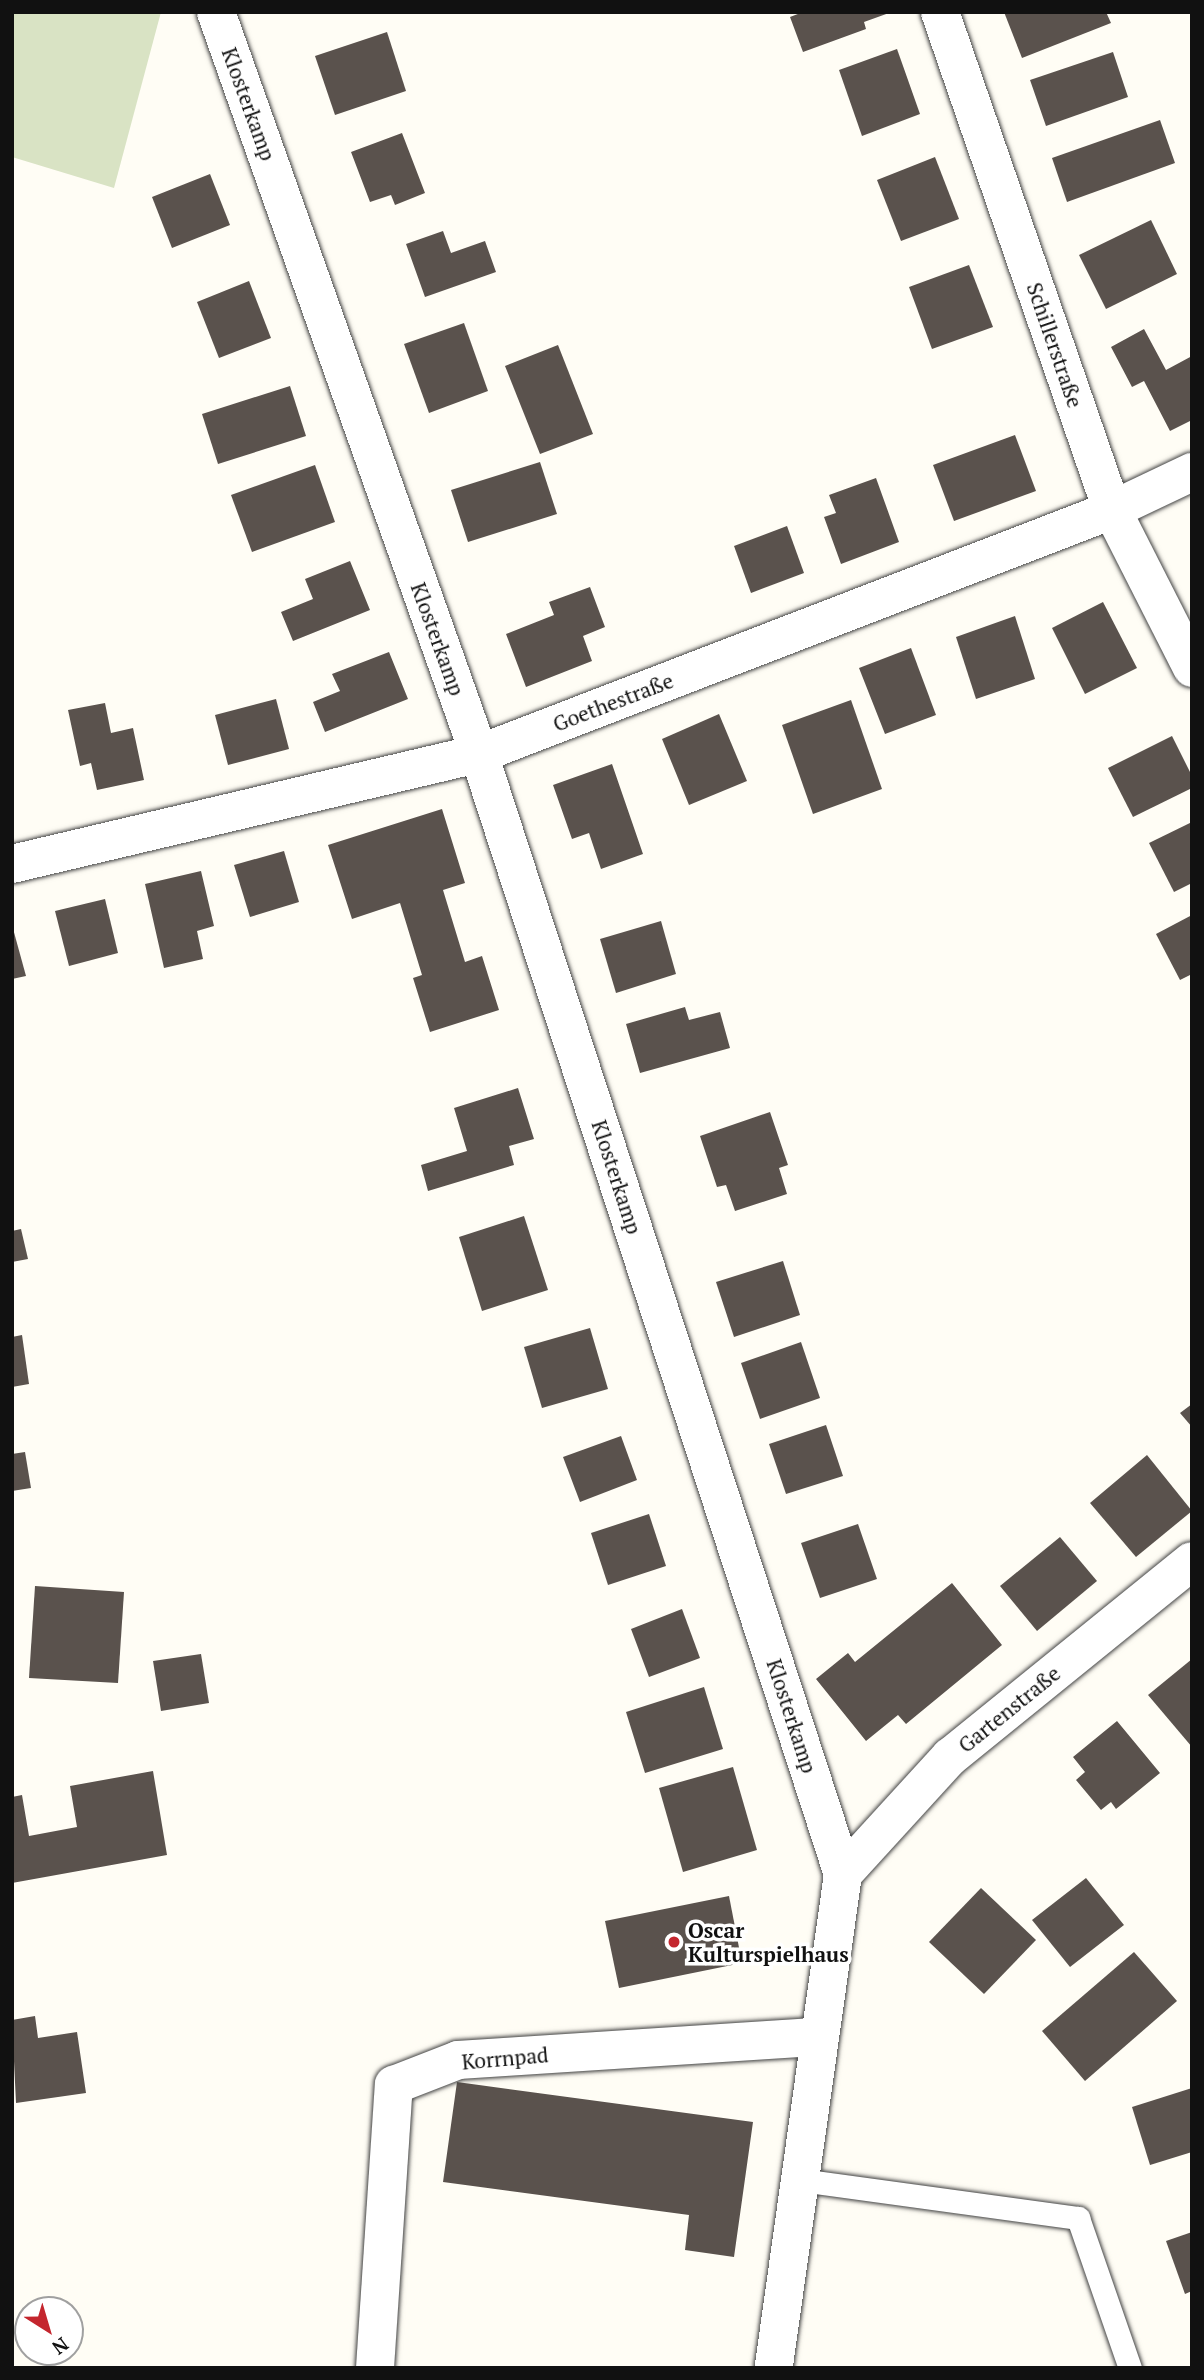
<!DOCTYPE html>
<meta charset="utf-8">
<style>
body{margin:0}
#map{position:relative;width:1204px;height:2380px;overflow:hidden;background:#fffdf5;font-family:"PT Serif",serif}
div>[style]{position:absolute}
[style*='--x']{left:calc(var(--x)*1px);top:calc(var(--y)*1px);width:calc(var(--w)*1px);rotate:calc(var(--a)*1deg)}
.cemetery>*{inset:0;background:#d9e3c4}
.building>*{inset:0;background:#5a524d}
.roads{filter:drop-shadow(0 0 2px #444) drop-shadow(0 0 2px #444)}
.service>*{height:23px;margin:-11.5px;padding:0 11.5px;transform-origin:11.5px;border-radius:11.5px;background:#fff}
.minor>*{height:38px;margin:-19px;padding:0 19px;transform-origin:19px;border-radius:19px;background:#fff}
.dots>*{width:19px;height:19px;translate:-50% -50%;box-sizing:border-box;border:4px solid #fff;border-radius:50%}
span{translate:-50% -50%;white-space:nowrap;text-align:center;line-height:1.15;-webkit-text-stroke:7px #fff;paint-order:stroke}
.street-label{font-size:21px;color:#111}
.poi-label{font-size:21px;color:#111;font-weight:700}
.left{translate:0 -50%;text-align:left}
.frame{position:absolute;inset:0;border:14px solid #111;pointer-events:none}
.north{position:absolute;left:14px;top:2296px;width:70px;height:70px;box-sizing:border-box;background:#fff;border:2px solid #a0a0a0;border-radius:50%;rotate:143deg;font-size:19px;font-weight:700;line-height:28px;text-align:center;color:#111}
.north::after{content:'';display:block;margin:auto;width:24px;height:32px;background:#c4262e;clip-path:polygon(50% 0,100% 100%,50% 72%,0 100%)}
</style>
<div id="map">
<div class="cemetery">
<i style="clip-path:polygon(12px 12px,161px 12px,114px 188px,12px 157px)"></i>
</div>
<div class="building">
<i style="clip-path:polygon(803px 12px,889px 12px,889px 13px,864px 22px,866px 29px,803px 52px,790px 17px)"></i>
<i style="clip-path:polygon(1004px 12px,1106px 12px,1111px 23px,1022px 58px)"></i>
<i style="clip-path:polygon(387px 32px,406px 91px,335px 115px,315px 56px)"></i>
<i style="clip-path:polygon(897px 49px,920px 114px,862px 136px,839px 70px)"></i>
<i style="clip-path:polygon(1113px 52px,1128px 97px,1046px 126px,1030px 80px)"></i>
<i style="clip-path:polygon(1160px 120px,1175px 163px,1067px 202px,1052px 158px)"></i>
<i style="clip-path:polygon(402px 133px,425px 193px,395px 205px,391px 195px,370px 202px,351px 152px)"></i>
<i style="clip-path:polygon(935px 157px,959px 219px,901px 241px,877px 180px)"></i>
<i style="clip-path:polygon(210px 174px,230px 225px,172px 248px,152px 197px)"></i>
<i style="clip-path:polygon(1151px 220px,1177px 274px,1106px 309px,1079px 255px)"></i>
<i style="clip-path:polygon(443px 231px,451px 253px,485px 241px,496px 272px,425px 297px,406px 244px)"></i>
<i style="clip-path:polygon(969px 265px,993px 327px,932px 349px,909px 287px)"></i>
<i style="clip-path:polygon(249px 281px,271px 338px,219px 358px,197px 302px)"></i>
<i style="clip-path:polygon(464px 323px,488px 391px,429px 413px,404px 344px)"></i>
<i style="clip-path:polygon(1144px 329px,1166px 370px,1192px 356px,1192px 420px,1170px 431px,1144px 381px,1132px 387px,1111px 347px)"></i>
<i style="clip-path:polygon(558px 345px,593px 434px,540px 454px,505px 366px)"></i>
<i style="clip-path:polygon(290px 386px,306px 436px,218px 464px,202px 414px)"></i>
<i style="clip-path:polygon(1015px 435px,1036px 491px,954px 521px,933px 465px)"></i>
<i style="clip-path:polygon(540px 462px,557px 514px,468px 542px,451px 490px)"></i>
<i style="clip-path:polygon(315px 465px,335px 522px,252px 552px,231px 495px)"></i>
<i style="clip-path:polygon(876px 478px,899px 542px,841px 564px,824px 517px,836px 513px,829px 495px)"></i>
<i style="clip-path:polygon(787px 526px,804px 573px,751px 593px,734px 546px)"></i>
<i style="clip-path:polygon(350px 561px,370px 610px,293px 641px,281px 612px,313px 599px,305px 579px)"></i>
<i style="clip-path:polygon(590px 587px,605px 627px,583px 636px,592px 661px,526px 687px,506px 634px,554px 615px,549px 602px)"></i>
<i style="clip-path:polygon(1103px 602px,1137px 668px,1085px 694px,1052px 628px)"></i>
<i style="clip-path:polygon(1015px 616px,1035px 679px,976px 699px,956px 637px)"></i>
<i style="clip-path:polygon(911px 648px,936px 715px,885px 734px,859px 668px)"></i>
<i style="clip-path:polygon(389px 652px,408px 699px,325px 732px,313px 702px,340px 691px,332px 674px)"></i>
<i style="clip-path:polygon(276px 699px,289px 749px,228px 765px,215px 715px)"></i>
<i style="clip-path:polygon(851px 700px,882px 789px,813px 814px,782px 725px)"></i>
<i style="clip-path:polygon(105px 703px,111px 733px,133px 728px,144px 780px,97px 790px,91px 763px,80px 766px,68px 710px)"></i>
<i style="clip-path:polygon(719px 714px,747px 781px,689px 805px,662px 739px)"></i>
<i style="clip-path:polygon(1172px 736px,1192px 776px,1192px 788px,1133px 817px,1108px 768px)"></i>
<i style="clip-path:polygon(612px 764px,643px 854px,601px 869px,589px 833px,572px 839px,553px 785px)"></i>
<i style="clip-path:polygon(442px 809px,465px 883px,443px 890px,465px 962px,482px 956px,499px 1010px,430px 1032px,413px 978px,422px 975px,400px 903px,352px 919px,328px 845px)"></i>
<i style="clip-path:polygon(1192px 822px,1192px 883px,1174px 892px,1149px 843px)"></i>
<i style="clip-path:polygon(284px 851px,299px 902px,250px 917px,234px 865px)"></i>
<i style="clip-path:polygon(201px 871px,214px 926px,197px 931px,203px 959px,164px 968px,145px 884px)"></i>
<i style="clip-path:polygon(105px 899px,118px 953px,69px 966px,55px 911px)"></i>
<i style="clip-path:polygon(1192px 915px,1192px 974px,1180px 980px,1156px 934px)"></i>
<i style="clip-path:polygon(661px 921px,676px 974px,616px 993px,600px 939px)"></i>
<i style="clip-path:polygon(12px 925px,26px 976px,12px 979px)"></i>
<i style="clip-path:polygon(685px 1007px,689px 1020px,720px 1012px,730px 1048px,640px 1073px,626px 1024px)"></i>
<i style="clip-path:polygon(518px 1088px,534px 1139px,509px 1146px,514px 1165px,428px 1191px,421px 1165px,467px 1151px,454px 1108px)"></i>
<i style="clip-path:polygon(770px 1112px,788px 1165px,779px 1168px,787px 1194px,735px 1211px,726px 1185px,717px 1187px,700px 1136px)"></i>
<i style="clip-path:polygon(524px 1216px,548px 1290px,482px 1311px,459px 1237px)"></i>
<i style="clip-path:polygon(21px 1229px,28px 1259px,12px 1262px,12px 1231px)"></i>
<i style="clip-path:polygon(783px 1261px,800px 1315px,734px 1337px,716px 1282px)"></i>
<i style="clip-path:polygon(590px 1328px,608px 1389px,542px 1408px,524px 1347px)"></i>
<i style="clip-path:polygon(22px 1335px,29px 1384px,12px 1387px,12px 1337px)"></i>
<i style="clip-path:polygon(801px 1342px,820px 1398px,760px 1419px,741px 1363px)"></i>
<i style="clip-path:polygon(1192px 1404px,1192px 1427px,1180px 1413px)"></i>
<i style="clip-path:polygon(826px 1425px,843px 1476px,786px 1494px,769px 1444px)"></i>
<i style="clip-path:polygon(621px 1436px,637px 1480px,580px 1502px,563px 1457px)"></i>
<i style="clip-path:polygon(25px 1452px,31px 1488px,12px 1491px,12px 1454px)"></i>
<i style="clip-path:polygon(1147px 1455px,1192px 1511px,1136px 1557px,1090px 1503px)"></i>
<i style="clip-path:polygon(649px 1514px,666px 1566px,608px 1585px,591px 1533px)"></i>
<i style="clip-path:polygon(858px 1524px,877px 1579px,820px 1598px,801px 1543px)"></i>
<i style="clip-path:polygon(1060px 1537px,1097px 1581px,1037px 1631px,1000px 1586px)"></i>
<i style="clip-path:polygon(952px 1583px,1002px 1645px,906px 1724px,898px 1715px,866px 1741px,816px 1679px,848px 1653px,855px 1662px)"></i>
<i style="clip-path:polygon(35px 1586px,124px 1592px,118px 1683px,29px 1678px)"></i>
<i style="clip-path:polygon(682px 1609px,700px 1658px,649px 1677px,631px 1629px)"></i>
<i style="clip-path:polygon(201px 1654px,209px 1703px,161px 1711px,153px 1661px)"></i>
<i style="clip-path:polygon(1192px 1659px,1192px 1747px,1148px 1695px)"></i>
<i style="clip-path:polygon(704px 1687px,723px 1749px,645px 1773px,626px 1712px)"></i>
<i style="clip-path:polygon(1117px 1721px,1160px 1773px,1116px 1809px,1111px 1802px,1101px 1810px,1076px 1780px,1085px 1772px,1073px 1757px)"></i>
<i style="clip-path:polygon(733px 1767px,757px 1850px,683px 1872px,659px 1788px)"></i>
<i style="clip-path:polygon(153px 1771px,167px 1855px,12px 1883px,12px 1797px,22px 1795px,29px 1836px,77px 1827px,70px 1786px)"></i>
<i style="clip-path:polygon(1086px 1878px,1124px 1925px,1070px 1967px,1032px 1920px)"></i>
<i style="clip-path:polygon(981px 1888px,1036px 1940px,984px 1994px,929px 1942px)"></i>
<i style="clip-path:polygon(729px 1896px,742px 1963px,619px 1988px,605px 1921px)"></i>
<i style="clip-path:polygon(1134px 1952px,1177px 2001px,1085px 2081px,1042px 2031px)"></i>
<i style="clip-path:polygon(35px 2016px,38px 2038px,77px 2032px,86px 2093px,16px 2103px,12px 2020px)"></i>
<i style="clip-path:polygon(457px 2082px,753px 2122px,734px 2257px,685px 2250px,689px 2215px,443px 2182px)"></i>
<i style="clip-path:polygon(1192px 2088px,1192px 2152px,1150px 2165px,1132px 2107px)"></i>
<i style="clip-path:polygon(1192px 2232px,1192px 2291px,1185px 2294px,1166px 2241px)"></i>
</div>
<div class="roads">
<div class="service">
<i style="--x:800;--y:2180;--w:281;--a:7.8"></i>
<i style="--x:1078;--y:2218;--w:159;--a:70.9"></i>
</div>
<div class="minor">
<i style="--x:216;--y:12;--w:787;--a:70.48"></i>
<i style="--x:479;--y:754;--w:1178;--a:72"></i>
<i style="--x:843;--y:1874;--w:499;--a:98"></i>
<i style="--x:940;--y:12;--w:527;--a:70.95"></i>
<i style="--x:1112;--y:510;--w:177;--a:63.1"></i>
<i style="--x:12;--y:864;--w:480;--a:-13.3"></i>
<i style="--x:479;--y:754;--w:678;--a:-21.08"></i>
<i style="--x:1112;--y:510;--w:89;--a:-25.4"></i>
<i style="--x:843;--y:1874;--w:159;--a:-47.6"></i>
<i style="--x:950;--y:1757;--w:311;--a:-39"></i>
<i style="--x:375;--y:2368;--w:284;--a:-86.2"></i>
<i style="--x:394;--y:2085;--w:69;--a:-21.3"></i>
<i style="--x:458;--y:2060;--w:361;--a:-3.7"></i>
</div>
</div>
<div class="dots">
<i style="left:674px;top:1942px;background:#c4262e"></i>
</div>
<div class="street-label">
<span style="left:249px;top:104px;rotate:70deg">Klosterkamp</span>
<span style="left:1055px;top:345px;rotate:71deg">Schillerstraße</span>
<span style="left:438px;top:639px;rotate:70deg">Klosterkamp</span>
<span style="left:613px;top:702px;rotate:-21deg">Goethestraße</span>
<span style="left:617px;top:1177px;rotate:72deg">Klosterkamp</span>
<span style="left:1009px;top:1709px;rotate:-39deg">Gartenstraße</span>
<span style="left:792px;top:1716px;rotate:72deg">Klosterkamp</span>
<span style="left:505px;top:2058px;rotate:-5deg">Korrnpad</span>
</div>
<div class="poi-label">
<span class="left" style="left:688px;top:1942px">Oscar<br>Kulturspielhaus</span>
</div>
<div class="frame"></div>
<div class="north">N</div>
</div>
